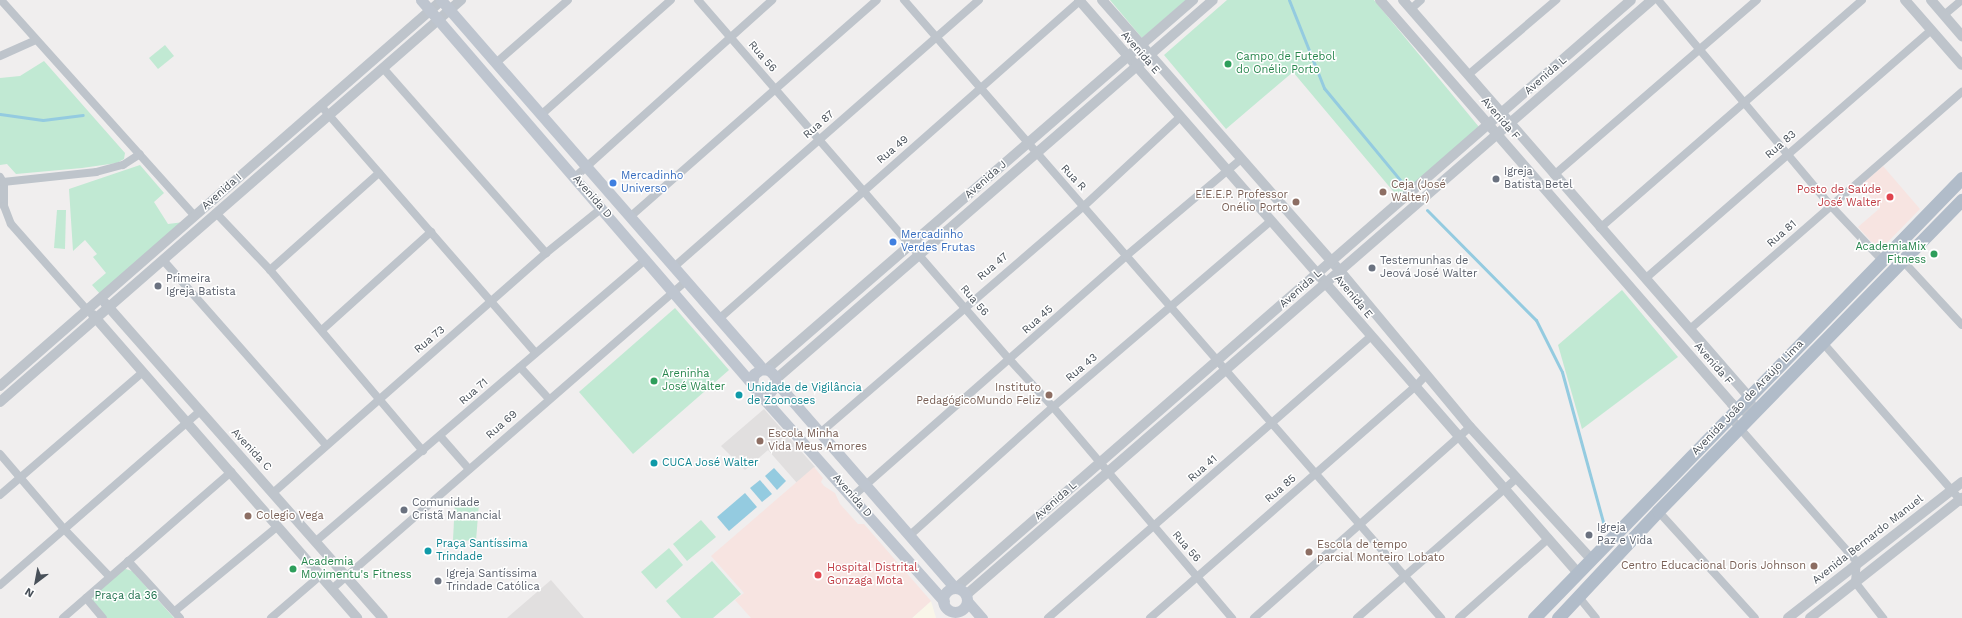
<!DOCTYPE html>
<meta charset="utf-8">
<style>
body{margin:0}
#map{position:relative;width:1962px;height:618px;overflow:hidden;background:#f0eeee;font-family:"Work Sans",sans-serif}
div>[style]{position:absolute}
[style*='--x']{left:calc(var(--x)*1px);top:calc(var(--y)*1px);width:calc(var(--w)*1px);rotate:calc(var(--a)*1deg)}
.commercial>*{inset:0;background:#f9f6e9}
.education>*{inset:0;background:#e1dfdf}
.medical>*{inset:0;background:#f7e4e1}
.green>*{inset:0;background:#c1e9d3}
.water>*{inset:0;background:#94cbe0}
.stream>*{height:3px;margin:-1.5px;padding:0 1.5px;transform-origin:1.5px;border-radius:1.5px;background:#94cbe0}
.minor>*{height:8px;margin:-4px;padding:0 4px;transform-origin:4px;border-radius:4px;background:#bec4cb}
.tertiary>*{height:10px;margin:-5px;padding:0 5px;transform-origin:5px;border-radius:5px;background:#bec4cb}
.secondary>*{height:11px;margin:-5.5px;padding:0 5.5px;transform-origin:5.5px;border-radius:5.5px;background:#bec5cf}
.secondary>.ring{margin:-5.5px;padding:0;box-sizing:content-box;background:none;border:11px solid #bec5cf;border-radius:50%}
.primary>*{height:13px;margin:-6.5px;padding:0 6.5px;transform-origin:6.5px;border-radius:6.5px;background:#b1bcc9}
.dots>*{width:11px;height:11px;translate:-50% -50%;box-sizing:border-box;border:2px solid #fff;border-radius:50%}
span{translate:-50% -50%;white-space:nowrap;text-align:center;line-height:1.15;-webkit-text-stroke:3px #fff;paint-order:stroke}
.street-label{font-size:11px;color:#485059}
.leisure-label{font-size:11px;color:#27864d}
.left{translate:0 -50%;text-align:left}
.right{translate:-100% -50%;text-align:right}
.worship-label{font-size:11px;color:#5b616d}
.shop-label{font-size:11px;color:#366cbe}
.education-label{font-size:11px;color:#785e54}
.health-label{font-size:11px;color:#be3a42}
.culture-label{font-size:11px;color:#0d838f}
.park-label{font-size:11px;color:#22714f}
.north{position:absolute;left:16px;top:562px;width:40px;height:40px;-webkit-text-stroke:3px #fff;paint-order:stroke;rotate:212deg;font-size:11px;font-weight:700;line-height:16px;text-align:center;color:#485059}
.north::after{content:'';display:block;margin:auto;width:14px;height:18px;background:#485059;clip-path:polygon(50% 0,100% 100%,50% 72%,0 100%)}
</style>
<div id="map">
<div class="commercial">
<i style="clip-path:polygon(931px 601px,936px 618px,912px 618px)"></i>
</div>
<div class="education">
<i style="clip-path:polygon(764px 409px,815px 467px,797px 483px,768px 450px,745px 470px,721px 446px)"></i>
<i style="clip-path:polygon(551px 580px,584px 618px,507px 618px,508px 617px)"></i>
</div>
<div class="medical">
<i style="clip-path:polygon(1883px 166px,1920px 209px,1881px 249px,1878px 249px,1858px 227px,1880px 208px,1860px 186px)"></i>
<i style="clip-path:polygon(814px 467px,823px 478px,821px 482px,824px 486px,835px 493px,840px 504px,858px 524px,864px 524px,931px 601px,912px 618px,751px 618px,735px 600px,744px 593px,711px 556px)"></i>
</div>
<div class="green">
<i style="clip-path:polygon(1110px 0,1186px 0,1142px 38px)"></i>
<i style="clip-path:polygon(1227px 0,1374px 0,1479px 127px,1398px 197px,1293px 72px,1226px 129px,1164px 55px)"></i>
<i style="clip-path:polygon(165px 45px,174px 56px,158px 69px,149px 58px)"></i>
<i style="clip-path:polygon(44px 61px,125px 153px,124px 159px,117px 163px,82px 168px,16px 174px,7px 164px,0 165px,0 78px,20px 76px)"></i>
<i style="clip-path:polygon(140px 165px,164px 193px,154px 202px,168px 224px,184px 222px,101px 295px,92px 285px,106px 273px,93px 257px,97px 254px,85px 240px,73px 251px,69px 189px)"></i>
<i style="clip-path:polygon(57px 210px,66px 210px,65px 249px,54px 248px)"></i>
<i style="clip-path:polygon(1622px 290px,1678px 357px,1582px 429px,1558px 345px)"></i>
<i style="clip-path:polygon(675px 308px,729px 370px,633px 454px,579px 392px)"></i>
<i style="clip-path:polygon(455px 501px,479px 503px,476px 541px,453px 540px)"></i>
<i style="clip-path:polygon(701px 520px,716px 537px,687px 561px,673px 544px)"></i>
<i style="clip-path:polygon(669px 548px,683px 565px,656px 589px,641px 572px)"></i>
<i style="clip-path:polygon(712px 561px,741px 594px,713px 618px,681px 618px,666px 601px)"></i>
<i style="clip-path:polygon(123px 568px,132px 571px,174px 618px,105px 618px,92px 604px,93px 596px)"></i>
</div>
<div class="water">
<i style="clip-path:polygon(774px 468px,786px 481px,777px 490px,765px 476px)"></i>
<i style="clip-path:polygon(760px 480px,772px 494px,762px 502px,750px 488px)"></i>
<i style="clip-path:polygon(745px 493px,757px 507px,729px 531px,717px 517px)"></i>
</div>
<div class="stream">
<i style="--x:1289;--y:0;--w:95;--a:68.3"></i>
<i style="--x:1324;--y:88;--w:129;--a:50.4"></i>
<i style="--x:0;--y:114;--w:43;--a:7.9"></i>
<i style="--x:43;--y:120;--w:40;--a:-7.1"></i>
<i style="--x:1427;--y:210;--w:155;--a:45.3"></i>
<i style="--x:1536;--y:320;--w:58;--a:63.4"></i>
<i style="--x:1562;--y:372;--w:163;--a:74.7"></i>
</div>
<div class="minor">
<i style="--x:1;--y:0;--w:290;--a:48.1"></i>
<i style="--x:698;--y:0;--w:476;--a:49.1"></i>
<i style="--x:1010;--y:360;--w:64;--a:47.5"></i>
<i style="--x:1053;--y:407;--w:277;--a:49.7"></i>
<i style="--x:904;--y:0;--w:819;--a:49.01"></i>
<i style="--x:1658;--y:0;--w:269;--a:50"></i>
<i style="--x:1831;--y:206;--w:74;--a:46.6"></i>
<i style="--x:1411;--y:9;--w:13;--a:-42"></i>
<i style="--x:1944;--y:15;--w:23;--a:-40"></i>
<i style="--x:0;--y:56;--w:39;--a:-24"></i>
<i style="--x:497;--y:62;--w:94;--a:-41.1"></i>
<i style="--x:383;--y:68;--w:247;--a:48.6"></i>
<i style="--x:1468;--y:75;--w:116;--a:-40.4"></i>
<i style="--x:321;--y:106;--w:327;--a:49"></i>
<i style="--x:542;--y:114;--w:172;--a:-41.5"></i>
<i style="--x:1554;--y:175;--w:268;--a:-40.8"></i>
<i style="--x:0;--y:177;--w:8;--a:60"></i>
<i style="--x:4;--y:184;--w:22;--a:90"></i>
<i style="--x:4;--y:206;--w:19;--a:69"></i>
<i style="--x:11;--y:224;--w:115;--a:48.5"></i>
<i style="--x:575;--y:177;--w:265;--a:-41.9"></i>
<i style="--x:3;--y:182;--w:94;--a:-6.1"></i>
<i style="--x:96;--y:172;--w:28;--a:-15"></i>
<i style="--x:123;--y:165;--w:20;--a:-33"></i>
<i style="--x:216;--y:213;--w:79;--a:46.5"></i>
<i style="--x:270;--y:270;--w:237;--a:49.8"></i>
<i style="--x:631;--y:216;--w:327;--a:-41.3"></i>
<i style="--x:1600;--y:228;--w:347;--a:-41"></i>
<i style="--x:163;--y:260;--w:245;--a:48.6"></i>
<i style="--x:1902;--y:260;--w:88;--a:47.3"></i>
<i style="--x:675;--y:266;--w:404;--a:-41.2"></i>
<i style="--x:270;--y:270;--w:146;--a:-41.7"></i>
<i style="--x:1646;--y:278;--w:378;--a:-41"></i>
<i style="--x:720;--y:318;--w:481;--a:-41.4"></i>
<i style="--x:1690;--y:329;--w:361;--a:-41.1"></i>
<i style="--x:322;--y:330;--w:147;--a:-42"></i>
<i style="--x:1823;--y:343;--w:211;--a:48.8"></i>
<i style="--x:520;--y:367;--w:43;--a:47.8"></i>
<i style="--x:1730;--y:417;--w:193;--a:48.8"></i>
<i style="--x:1857;--y:562;--w:20;--a:96"></i>
<i style="--x:1855;--y:582;--w:46;--a:52.1"></i>
<i style="--x:820;--y:433;--w:348;--a:-40.7"></i>
<i style="--x:1084;--y:206;--w:131;--a:-42.8"></i>
<i style="--x:440;--y:436;--w:44;--a:48.7"></i>
<i style="--x:0;--y:454;--w:100;--a:49.5"></i>
<i style="--x:65;--y:530;--w:64;--a:46.3"></i>
<i style="--x:274;--y:492;--w:362;--a:-41.3"></i>
<i style="--x:546;--y:253;--w:72;--a:-38.8"></i>
<i style="--x:0;--y:495;--w:187;--a:-40.7"></i>
<i style="--x:852;--y:497;--w:365;--a:-41.3"></i>
<i style="--x:1126;--y:256;--w:149;--a:-40.1"></i>
<i style="--x:1658;--y:511;--w:144;--a:47.8"></i>
<i style="--x:909;--y:536;--w:193;--a:-41.9"></i>
<i style="--x:1053;--y:407;--w:287;--a:-40.5"></i>
<i style="--x:316;--y:541;--w:434;--a:-40.5"></i>
<i style="--x:128;--y:561;--w:77;--a:47.6"></i>
<i style="--x:0;--y:585;--w:264;--a:-41"></i>
<i style="--x:333;--y:588;--w:469;--a:-41"></i>
<i style="--x:1578;--y:596;--w:28;--a:51"></i>
<i style="--x:86;--y:598;--w:26;--a:50"></i>
<i style="--x:175;--y:611;--w:132;--a:-39.5"></i>
<i style="--x:63;--y:618;--w:223;--a:-41"></i>
<i style="--x:271;--y:618;--w:66;--a:-40.7"></i>
<i style="--x:1048;--y:618;--w:429;--a:-41.1"></i>
<i style="--x:1150;--y:618;--w:352;--a:-41.1"></i>
<i style="--x:1415;--y:387;--w:16;--a:-47"></i>
<i style="--x:1254;--y:618;--w:288;--a:-41.5"></i>
<i style="--x:1357;--y:618;--w:211;--a:-41.2"></i>
<i style="--x:1459;--y:618;--w:120;--a:-41.6"></i>
</div>
<div class="tertiary">
<i style="--x:1079;--y:0;--w:760;--a:48.95"></i>
<i style="--x:1102;--y:0;--w:361;--a:48.7"></i>
<i style="--x:1340;--y:271;--w:203;--a:50.2"></i>
<i style="--x:1470;--y:427;--w:179;--a:47.5"></i>
<i style="--x:1380;--y:0;--w:536;--a:48.93"></i>
<i style="--x:1732;--y:404;--w:8;--a:40"></i>
<i style="--x:1738;--y:409;--w:17;--a:17"></i>
<i style="--x:1403;--y:0;--w:527;--a:48.93"></i>
<i style="--x:1749;--y:397;--w:18;--a:74"></i>
<i style="--x:1905;--y:0;--w:86;--a:48.8"></i>
<i style="--x:1931;--y:0;--w:48;--a:49.3"></i>
<i style="--x:105;--y:303;--w:420;--a:48.6"></i>
<i style="--x:93;--y:315;--w:402;--a:48.9"></i>
<i style="--x:767;--y:369;--w:564;--a:-40.9"></i>
<i style="--x:776;--y:379;--w:578;--a:-40.93"></i>
<i style="--x:0;--y:386;--w:587;--a:-41.13"></i>
<i style="--x:0;--y:402;--w:612;--a:-41.09"></i>
<i style="--x:956;--y:588;--w:895;--a:-41.06"></i>
<i style="--x:966;--y:595;--w:908;--a:-40.94"></i>
<i style="--x:1788;--y:618;--w:221;--a:-38"></i>
<i style="--x:1810;--y:618;--w:194;--a:-38.3"></i>
</div>
<div class="secondary">
<i style="--x:421;--y:0;--w:507;--a:49.24"></i>
<i style="--x:441;--y:0;--w:490;--a:48.9"></i>
<i style="--x:776;--y:382;--w:273;--a:49"></i>
<i style="--x:759;--y:392;--w:11;--a:0"></i>
<i style="--x:770;--y:392;--w:9;--a:-49"></i>
<i style="--x:776;--y:385;--w:9;--a:-96"></i>
<i style="--x:775;--y:376;--w:8;--a:-135"></i>
<i style="--x:769;--y:370;--w:8;--a:-173"></i>
<i style="--x:761;--y:369;--w:9;--a:144"></i>
<i style="--x:754;--y:374;--w:9;--a:103"></i>
<i style="--x:752;--y:383;--w:7;--a:63"></i>
<i style="--x:755;--y:389;--w:284;--a:48.3"></i>
<i class="ring" style="left:943px;top:588px;width:13px;height:13px"></i>
<i style="--x:967;--y:601;--w:23;--a:49"></i>
</div>
<div class="primary">
<i style="--x:1534;--y:618;--w:614;--a:-45.79"></i>
<i style="--x:1558;--y:618;--w:146;--a:-46.9"></i>
<i style="--x:1658;--y:511;--w:435;--a:-45.7"></i>
</div>
<div class="dots">
<i style="left:1228px;top:64px;background:#2e9e5b"></i>
<i style="left:1496px;top:179px;background:#6b7280"></i>
<i style="left:613px;top:183px;background:#3f7fe0"></i>
<i style="left:1383px;top:192px;background:#8d6e63"></i>
<i style="left:1890px;top:197px;background:#e0444e"></i>
<i style="left:1296px;top:202px;background:#8d6e63"></i>
<i style="left:893px;top:242px;background:#3f7fe0"></i>
<i style="left:1934px;top:254px;background:#2e9e5b"></i>
<i style="left:1372px;top:268px;background:#6b7280"></i>
<i style="left:158px;top:286px;background:#6b7280"></i>
<i style="left:654px;top:381px;background:#2e9e5b"></i>
<i style="left:739px;top:395px;background:#0f9aa8"></i>
<i style="left:1049px;top:395px;background:#8d6e63"></i>
<i style="left:760px;top:441px;background:#8d6e63"></i>
<i style="left:654px;top:463px;background:#0f9aa8"></i>
<i style="left:404px;top:510px;background:#6b7280"></i>
<i style="left:248px;top:516px;background:#8d6e63"></i>
<i style="left:1589px;top:535px;background:#6b7280"></i>
<i style="left:428px;top:551px;background:#0f9aa8"></i>
<i style="left:1309px;top:552px;background:#8d6e63"></i>
<i style="left:1814px;top:566px;background:#8d6e63"></i>
<i style="left:293px;top:569px;background:#2e9e5b"></i>
<i style="left:818px;top:575px;background:#e0444e"></i>
<i style="left:438px;top:581px;background:#6b7280"></i>
</div>
<div class="street-label">
<span style="left:1140px;top:53px;rotate:49deg">Avenida E</span>
<span style="left:762px;top:57px;rotate:49deg">Rua 56</span>
<span style="left:1546px;top:76px;rotate:-41deg">Avenida L</span>
<span style="left:1500px;top:119px;rotate:49deg">Avenida F</span>
<span style="left:819px;top:125px;rotate:-41deg">Rua 87</span>
<span style="left:1781px;top:145px;rotate:-41deg">Rua 83</span>
<span style="left:893px;top:150px;rotate:-40deg">Rua 49</span>
<span style="left:1073px;top:178px;rotate:47deg">Rua R</span>
<span style="left:986px;top:180px;rotate:-41deg">Avenida J</span>
<span style="left:222px;top:192px;rotate:-41deg">Avenida I</span>
<span style="left:592px;top:197px;rotate:49deg">Avenida D</span>
<span style="left:1782px;top:234px;rotate:-41deg">Rua 81</span>
<span style="left:993px;top:267px;rotate:-40deg">Rua 47</span>
<span style="left:1301px;top:289px;rotate:-41deg">Avenida L</span>
<span style="left:1353px;top:297px;rotate:50deg">Avenida E</span>
<span style="left:974px;top:301px;rotate:49deg">Rua 56</span>
<span style="left:1038px;top:320px;rotate:-42deg">Rua 45</span>
<span style="left:430px;top:340px;rotate:-40deg">Rua 73</span>
<span style="left:1713px;top:364px;rotate:49deg">Avenida F</span>
<span style="left:1082px;top:368px;rotate:-40deg">Rua 43</span>
<span style="left:474px;top:392px;rotate:-41deg">Rua 71</span>
<span style="left:1748px;top:398px;rotate:-46deg">Avenida João de Araújo Lima</span>
<span style="left:502px;top:425px;rotate:-41deg">Rua 69</span>
<span style="left:251px;top:450px;rotate:47deg">Avenida C</span>
<span style="left:1203px;top:469px;rotate:-41deg">Rua 41</span>
<span style="left:1281px;top:489px;rotate:-41deg">Rua 85</span>
<span style="left:852px;top:496px;rotate:49deg">Avenida D</span>
<span style="left:1056px;top:501px;rotate:-41deg">Avenida L</span>
<span style="left:1868px;top:540px;rotate:-38deg">Avenida Bernardo Manuel</span>
<span style="left:1186px;top:547px;rotate:49deg">Rua 56</span>
</div>
<div class="leisure-label">
<span class="left" style="left:1236px;top:64px">Campo de Futebol<br>do Onélio Porto</span>
<span class="right" style="left:1926px;top:254px">AcademiaMix<br>Fitness</span>
<span class="left" style="left:662px;top:381px">Areninha<br>José Walter</span>
<span class="left" style="left:301px;top:569px">Academia<br>Movimentu's Fitness</span>
</div>
<div class="worship-label">
<span class="left" style="left:1504px;top:179px">Igreja<br>Batista Betel</span>
<span class="left" style="left:1380px;top:268px">Testemunhas de<br>Jeová José Walter</span>
<span class="left" style="left:166px;top:286px">Primeira<br>Igreja Batista</span>
<span class="left" style="left:412px;top:510px">Comunidade<br>Cristã Manancial</span>
<span class="left" style="left:1597px;top:535px">Igreja<br>Paz e Vida</span>
<span class="left" style="left:446px;top:581px">Igreja Santíssima<br>Trindade Católica</span>
</div>
<div class="shop-label">
<span class="left" style="left:621px;top:183px">Mercadinho<br>Universo</span>
<span class="left" style="left:901px;top:242px">Mercadinho<br>Verdes Frutas</span>
</div>
<div class="education-label">
<span class="left" style="left:1391px;top:192px">Ceja (José<br>Walter)</span>
<span class="right" style="left:1288px;top:202px">E.E.E.P. Professor<br>Onélio Porto</span>
<span class="right" style="left:1041px;top:395px">Instituto<br>PedagógicoMundo Feliz</span>
<span class="left" style="left:768px;top:441px">Escola Minha<br>Vida Meus Amores</span>
<span class="left" style="left:256px;top:516px">Colegio Vega</span>
<span class="left" style="left:1317px;top:552px">Escola de tempo<br>parcial Monteiro Lobato</span>
<span class="right" style="left:1806px;top:566px">Centro Educacional Doris Johnson</span>
</div>
<div class="health-label">
<span class="right" style="left:1881px;top:197px">Posto de Saúde<br>José Walter</span>
<span class="left" style="left:827px;top:575px">Hospital Distrital<br>Gonzaga Mota</span>
</div>
<div class="culture-label">
<span class="left" style="left:747px;top:395px">Unidade de Vigilância<br>de Zoonoses</span>
<span class="left" style="left:662px;top:463px">CUCA José Walter</span>
<span class="left" style="left:436px;top:551px">Praça Santíssima<br>Trindade</span>
</div>
<div class="park-label">
<span style="left:126px;top:596px">Praça da 36</span>
</div>
<div class="north">N</div>
</div>
